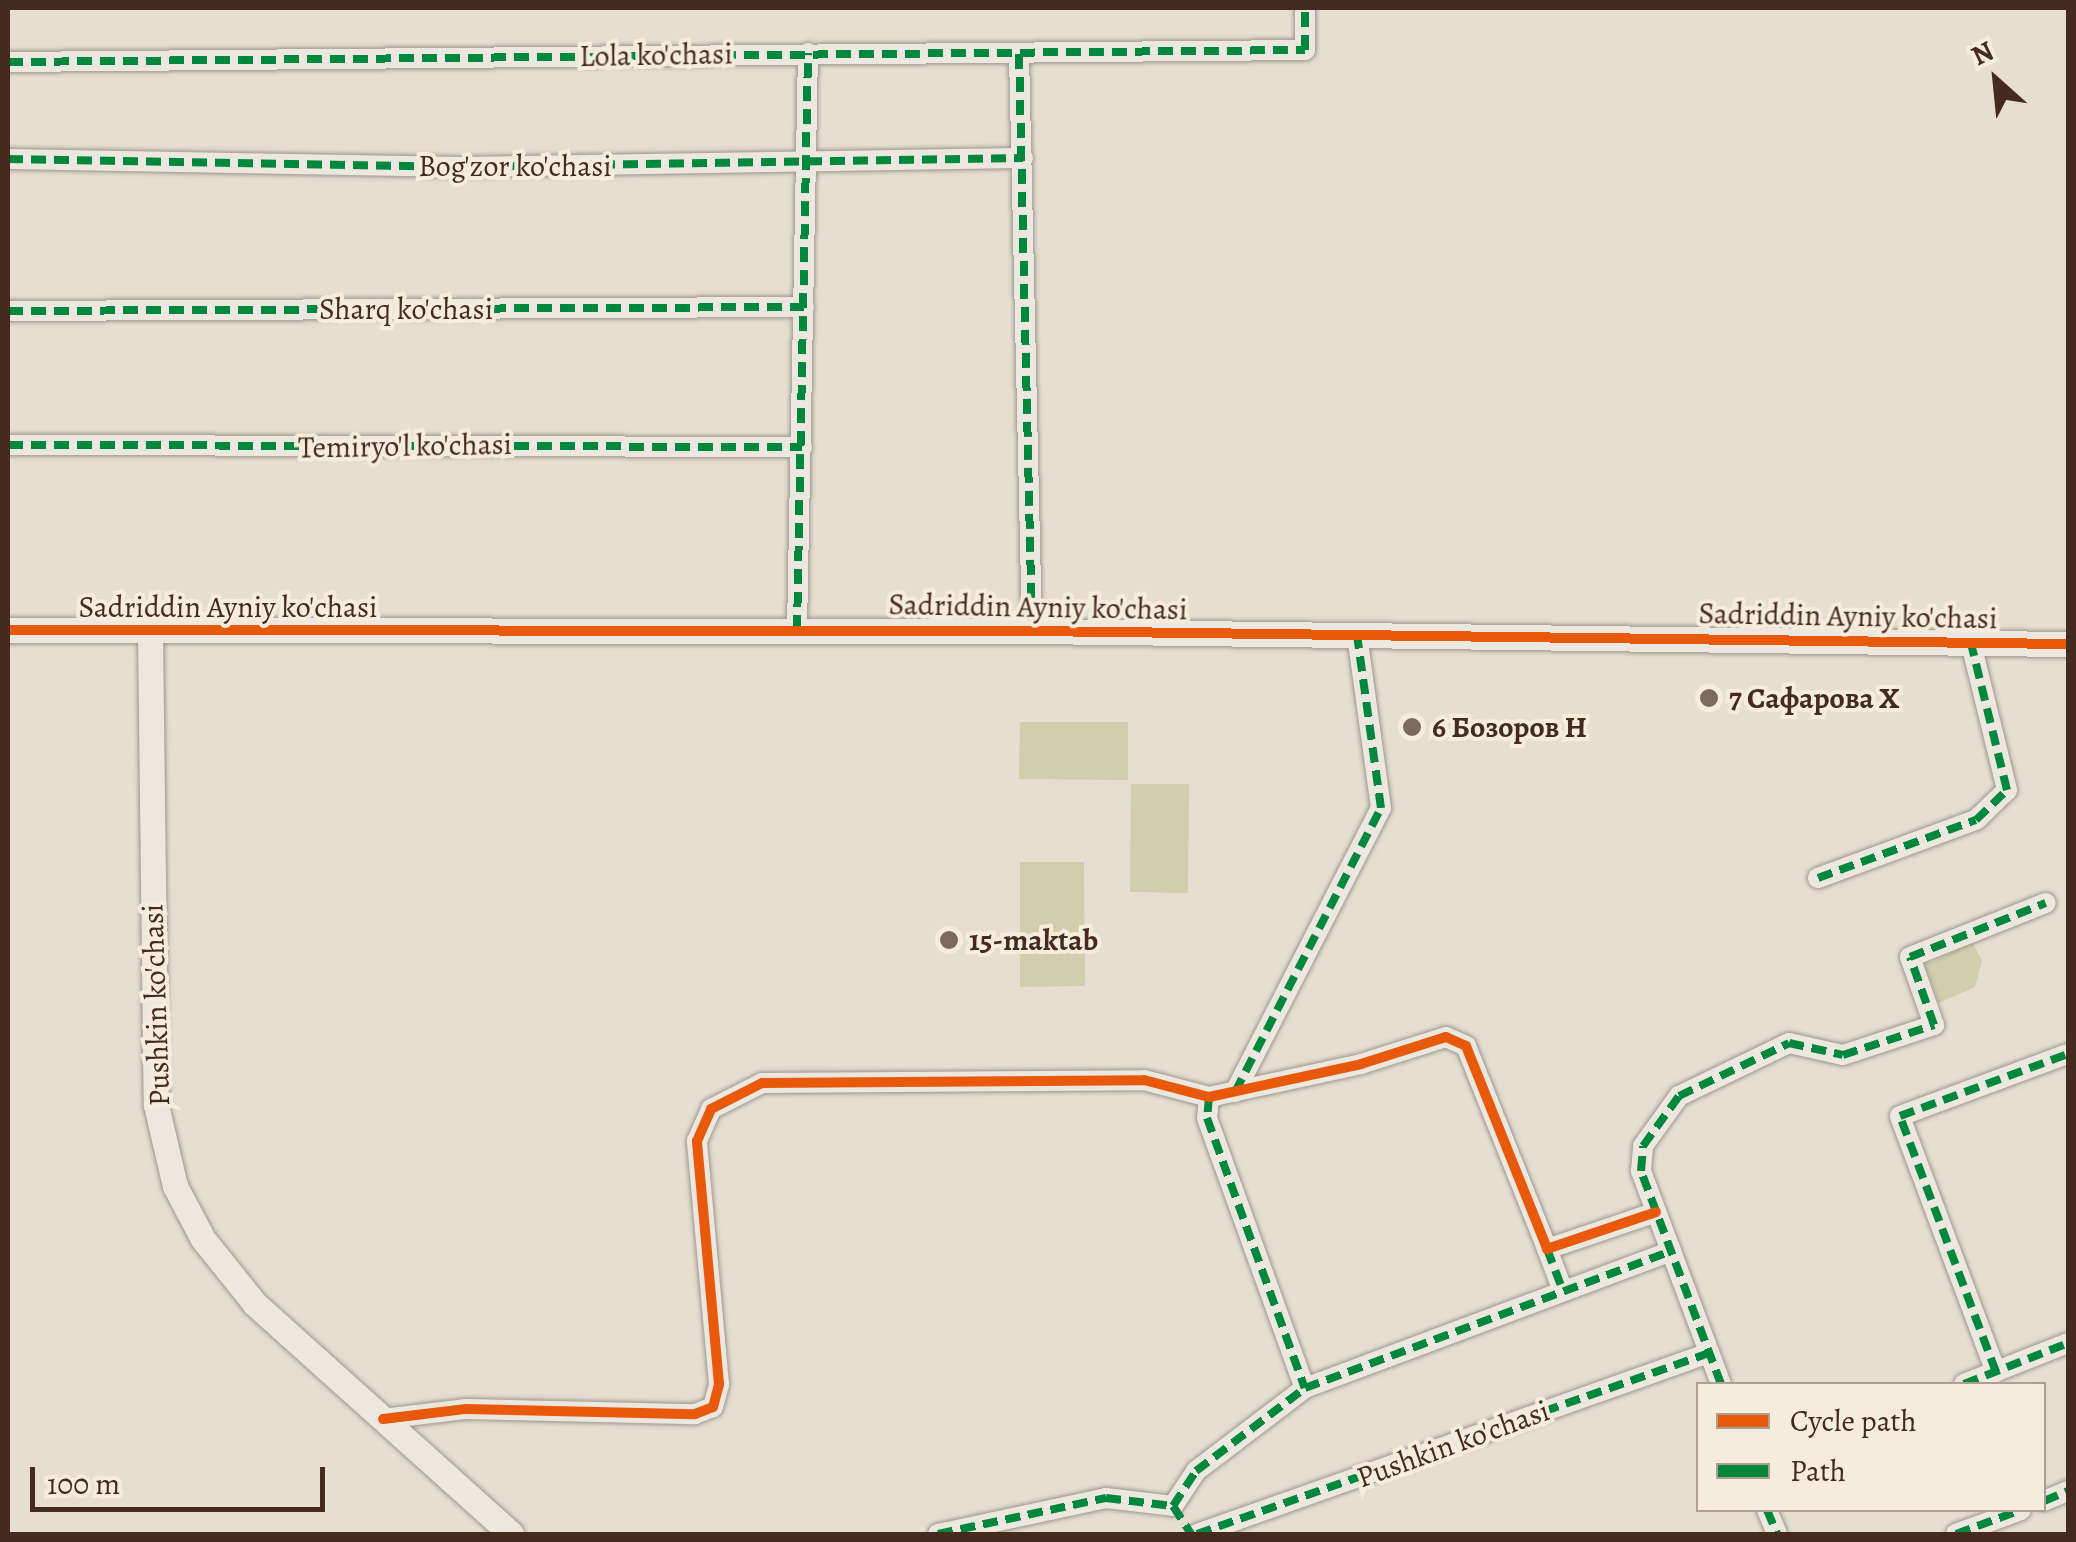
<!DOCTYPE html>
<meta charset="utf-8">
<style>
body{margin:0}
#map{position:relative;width:2076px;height:1542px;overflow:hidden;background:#e6dfd1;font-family:Alegreya,serif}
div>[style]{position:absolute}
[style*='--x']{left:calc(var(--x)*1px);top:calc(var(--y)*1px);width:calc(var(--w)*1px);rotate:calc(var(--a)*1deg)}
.green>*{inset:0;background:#d1ceae}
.roads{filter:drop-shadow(0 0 2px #9e968d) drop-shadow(0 0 2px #9e968d)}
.minor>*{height:20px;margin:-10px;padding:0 10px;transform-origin:10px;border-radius:10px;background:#ece8e0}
.tertiary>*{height:25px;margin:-12.5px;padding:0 12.5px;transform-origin:12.5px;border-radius:12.5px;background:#ece8e0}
.quiet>*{height:8px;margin-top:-4px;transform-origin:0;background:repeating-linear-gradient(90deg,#00873e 0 15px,transparent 0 23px)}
.cycleway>*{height:10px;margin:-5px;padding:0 5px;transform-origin:5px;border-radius:5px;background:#e8590c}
.dots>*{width:28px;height:28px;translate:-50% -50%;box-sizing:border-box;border:5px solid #f5ecdb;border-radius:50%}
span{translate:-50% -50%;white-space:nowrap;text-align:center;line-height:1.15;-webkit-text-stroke:8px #f5ecdb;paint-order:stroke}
.street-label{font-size:30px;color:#452b1d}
.poi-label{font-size:30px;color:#452b1d;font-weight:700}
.left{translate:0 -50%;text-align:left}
.frame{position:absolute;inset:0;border:10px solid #452b1d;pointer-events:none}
.legend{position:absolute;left:1696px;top:1382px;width:350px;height:130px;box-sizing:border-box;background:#f5ecdb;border:2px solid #af9f8f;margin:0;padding:12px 18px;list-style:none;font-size:30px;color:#452b1d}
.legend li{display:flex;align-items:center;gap:20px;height:50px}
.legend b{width:50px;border:2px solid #af9f8f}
.north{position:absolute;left:1946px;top:30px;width:100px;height:100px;-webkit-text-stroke:8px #f5ecdb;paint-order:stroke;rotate:333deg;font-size:28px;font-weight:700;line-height:40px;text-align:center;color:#452b1d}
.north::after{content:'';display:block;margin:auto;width:35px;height:45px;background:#452b1d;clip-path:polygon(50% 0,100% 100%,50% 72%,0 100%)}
.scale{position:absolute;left:30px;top:1467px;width:295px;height:45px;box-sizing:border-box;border:5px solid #452b1d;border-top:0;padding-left:12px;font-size:30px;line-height:35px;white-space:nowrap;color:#452b1d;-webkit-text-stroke:8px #f5ecdb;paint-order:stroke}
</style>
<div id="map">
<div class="green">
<i style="clip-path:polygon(1020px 722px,1128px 722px,1128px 780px,1019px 779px)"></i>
<i style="clip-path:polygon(1131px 784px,1189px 784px,1188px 893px,1130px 892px)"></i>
<i style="clip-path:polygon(1020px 862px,1084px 862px,1085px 986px,1020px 987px)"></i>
<i style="clip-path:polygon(1973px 943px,1982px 961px,1975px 987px,1939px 1003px,1925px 965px)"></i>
</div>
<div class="roads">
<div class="minor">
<i style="--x:1019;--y:54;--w:577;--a:88.71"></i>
<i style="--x:8;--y:62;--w:1297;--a:-0.53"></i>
<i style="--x:1305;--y:50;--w:42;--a:-90"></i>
<i style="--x:8;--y:159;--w:454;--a:1"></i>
<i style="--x:462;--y:167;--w:561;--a:-0.92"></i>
<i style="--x:8;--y:311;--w:796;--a:-0.29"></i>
<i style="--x:8;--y:445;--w:794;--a:0.14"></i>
<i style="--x:797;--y:630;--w:577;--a:-88.91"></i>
<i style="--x:1818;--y:878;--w:168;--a:-20.2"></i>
<i style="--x:1976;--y:820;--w:43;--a:-44.1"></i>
<i style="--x:2007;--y:790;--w:151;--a:-103.8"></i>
<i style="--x:1235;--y:1092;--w:319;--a:-62.8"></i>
<i style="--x:1381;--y:808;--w:174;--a:-97.9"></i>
<i style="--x:1209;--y:1097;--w:21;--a:95"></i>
<i style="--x:1207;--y:1118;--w:287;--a:70.1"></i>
<i style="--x:1547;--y:1249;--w:45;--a:69.1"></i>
<i style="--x:1996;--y:1372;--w:273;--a:-110.6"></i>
<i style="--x:1900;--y:1116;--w:179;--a:-20.3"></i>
<i style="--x:1721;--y:1384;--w:228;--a:-110.6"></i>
<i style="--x:1641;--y:1171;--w:25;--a:-85"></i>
<i style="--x:1643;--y:1146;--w:62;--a:-54.2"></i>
<i style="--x:1679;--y:1096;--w:122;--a:-25.7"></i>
<i style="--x:1789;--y:1043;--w:55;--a:12.5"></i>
<i style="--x:1843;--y:1055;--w:96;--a:-18.2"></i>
<i style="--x:1934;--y:1025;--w:72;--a:-109.4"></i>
<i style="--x:1910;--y:957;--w:146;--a:-21.7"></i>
<i style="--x:1964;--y:1384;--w:112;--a:-21.5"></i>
<i style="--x:383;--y:1419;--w:84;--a:-6.9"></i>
<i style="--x:466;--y:1409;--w:229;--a:1.3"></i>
<i style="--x:695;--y:1414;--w:19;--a:-21"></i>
<i style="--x:713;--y:1407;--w:24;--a:-75"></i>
<i style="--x:719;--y:1384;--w:244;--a:-95.2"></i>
<i style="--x:697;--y:1141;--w:35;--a:-66"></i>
<i style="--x:711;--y:1109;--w:57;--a:-27"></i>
<i style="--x:762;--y:1083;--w:382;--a:-0.4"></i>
<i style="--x:1144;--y:1080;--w:67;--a:14.7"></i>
<i style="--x:1209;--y:1097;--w:156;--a:-12.2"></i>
<i style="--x:1361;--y:1064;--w:89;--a:-17.6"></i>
<i style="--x:1446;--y:1037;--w:22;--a:24"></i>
<i style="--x:1466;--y:1046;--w:219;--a:68.2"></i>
<i style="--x:1547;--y:1249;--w:115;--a:-18.7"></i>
<i style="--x:2044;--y:1501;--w:26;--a:-23"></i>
<i style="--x:1173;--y:1506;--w:42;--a:-56.7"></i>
<i style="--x:1196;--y:1471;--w:137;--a:-37.3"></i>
<i style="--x:1305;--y:1388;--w:391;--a:-20.5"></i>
<i style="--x:1767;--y:1510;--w:26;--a:67"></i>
<i style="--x:938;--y:1534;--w:172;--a:-12.1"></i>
<i style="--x:1106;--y:1498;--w:67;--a:6.8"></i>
<i style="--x:1197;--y:1534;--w:543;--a:-19.47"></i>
<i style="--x:1956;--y:1534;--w:69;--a:-20.3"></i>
</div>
<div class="tertiary">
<i style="--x:8;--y:630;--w:1024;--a:0.06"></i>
<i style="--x:1032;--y:631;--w:1036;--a:0.72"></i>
<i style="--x:150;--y:634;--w:471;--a:89.3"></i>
<i style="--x:156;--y:1105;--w:83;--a:76.8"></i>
<i style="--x:175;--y:1186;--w:60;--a:62.2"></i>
<i style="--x:203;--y:1239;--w:83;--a:51.3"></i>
<i style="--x:255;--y:1304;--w:344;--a:41.9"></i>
</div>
</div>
<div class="quiet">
<i style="--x:1019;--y:54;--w:577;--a:88.71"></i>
<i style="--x:8;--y:62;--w:1297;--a:-0.53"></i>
<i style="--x:1305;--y:50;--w:42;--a:-90"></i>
<i style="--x:8;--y:159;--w:454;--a:1"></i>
<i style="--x:462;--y:167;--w:561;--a:-0.92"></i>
<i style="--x:8;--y:311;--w:796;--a:-0.29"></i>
<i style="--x:8;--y:445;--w:794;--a:0.14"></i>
<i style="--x:797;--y:630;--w:577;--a:-88.91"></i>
<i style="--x:1818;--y:878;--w:168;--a:-20.2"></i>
<i style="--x:1976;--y:820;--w:43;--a:-44.1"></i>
<i style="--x:2007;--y:790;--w:151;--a:-103.8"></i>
<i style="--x:1235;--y:1092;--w:319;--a:-62.8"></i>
<i style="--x:1381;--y:808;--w:174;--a:-97.9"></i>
<i style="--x:1209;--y:1097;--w:21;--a:95"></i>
<i style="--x:1207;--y:1118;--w:287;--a:70.1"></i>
<i style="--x:1547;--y:1249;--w:45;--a:69.1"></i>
<i style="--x:1996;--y:1372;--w:273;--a:-110.6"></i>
<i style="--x:1900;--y:1116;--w:179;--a:-20.3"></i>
<i style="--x:1721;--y:1384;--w:228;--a:-110.6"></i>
<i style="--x:1641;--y:1171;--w:25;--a:-85"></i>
<i style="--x:1643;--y:1146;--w:62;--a:-54.2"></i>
<i style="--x:1679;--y:1096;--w:122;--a:-25.7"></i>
<i style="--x:1789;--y:1043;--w:55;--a:12.5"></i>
<i style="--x:1843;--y:1055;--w:96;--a:-18.2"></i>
<i style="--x:1934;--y:1025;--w:72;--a:-109.4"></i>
<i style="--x:1910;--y:957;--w:146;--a:-21.7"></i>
<i style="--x:1964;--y:1384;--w:112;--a:-21.5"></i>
<i style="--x:2044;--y:1501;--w:26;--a:-23"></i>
<i style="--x:1173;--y:1506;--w:42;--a:-56.7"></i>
<i style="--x:1196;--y:1471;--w:137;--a:-37.3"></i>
<i style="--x:1305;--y:1388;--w:391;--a:-20.5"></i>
<i style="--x:1173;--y:1506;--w:33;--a:57"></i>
<i style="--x:1767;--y:1510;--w:26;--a:67"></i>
<i style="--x:938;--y:1534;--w:172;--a:-12.1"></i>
<i style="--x:1106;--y:1498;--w:67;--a:6.8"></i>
<i style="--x:1197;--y:1534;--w:543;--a:-19.47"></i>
<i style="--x:1956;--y:1534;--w:69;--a:-20.3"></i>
</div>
<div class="cycleway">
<i style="--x:8;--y:630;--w:1024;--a:0.06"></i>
<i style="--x:1032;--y:631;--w:1036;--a:0.72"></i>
<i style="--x:383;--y:1419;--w:84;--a:-6.9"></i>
<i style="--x:466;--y:1409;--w:229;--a:1.3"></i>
<i style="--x:695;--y:1414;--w:19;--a:-21"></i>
<i style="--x:713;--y:1407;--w:24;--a:-75"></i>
<i style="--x:719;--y:1384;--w:244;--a:-95.2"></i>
<i style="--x:697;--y:1141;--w:35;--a:-66"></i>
<i style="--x:711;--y:1109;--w:57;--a:-27"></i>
<i style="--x:762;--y:1083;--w:382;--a:-0.4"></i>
<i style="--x:1144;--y:1080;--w:67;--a:14.7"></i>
<i style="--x:1209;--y:1097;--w:156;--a:-12.2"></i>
<i style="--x:1361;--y:1064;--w:89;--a:-17.6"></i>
<i style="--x:1446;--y:1037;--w:22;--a:24"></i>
<i style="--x:1466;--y:1046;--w:219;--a:68.2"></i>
<i style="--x:1547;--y:1249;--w:115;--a:-18.7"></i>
</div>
<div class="dots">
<i style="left:1709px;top:698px;background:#7d6a5c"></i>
<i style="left:1412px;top:727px;background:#7d6a5c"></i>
<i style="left:949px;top:940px;background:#7d6a5c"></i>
</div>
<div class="street-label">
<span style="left:656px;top:55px;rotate:-1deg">Lola ko'chasi</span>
<span style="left:515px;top:166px">Bog'zor ko'chasi</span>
<span style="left:406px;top:309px">Sharq ko'chasi</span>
<span style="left:405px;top:446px;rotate:-1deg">Temiryo'l ko'chasi</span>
<span style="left:228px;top:607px">Sadriddin Ayniy ko'chasi</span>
<span style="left:1038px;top:607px;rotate:1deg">Sadriddin Ayniy ko'chasi</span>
<span style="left:1848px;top:616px;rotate:1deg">Sadriddin Ayniy ko'chasi</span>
<span style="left:156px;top:1005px;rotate:-92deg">Pushkin ko'chasi</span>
<span style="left:1453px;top:1444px;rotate:-20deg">Pushkin ko'chasi</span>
</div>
<div class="poi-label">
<span class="left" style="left:1729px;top:698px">7 Сафарова Х</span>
<span class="left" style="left:1432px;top:727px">6 Бозоров Н</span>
<span class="left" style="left:969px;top:940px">15-maktab</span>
</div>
<div class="frame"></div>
<ul class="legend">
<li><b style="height:12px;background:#e8590c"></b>Cycle path</li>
<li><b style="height:12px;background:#00873e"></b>Path</li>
</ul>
<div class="north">N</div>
<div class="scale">100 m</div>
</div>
